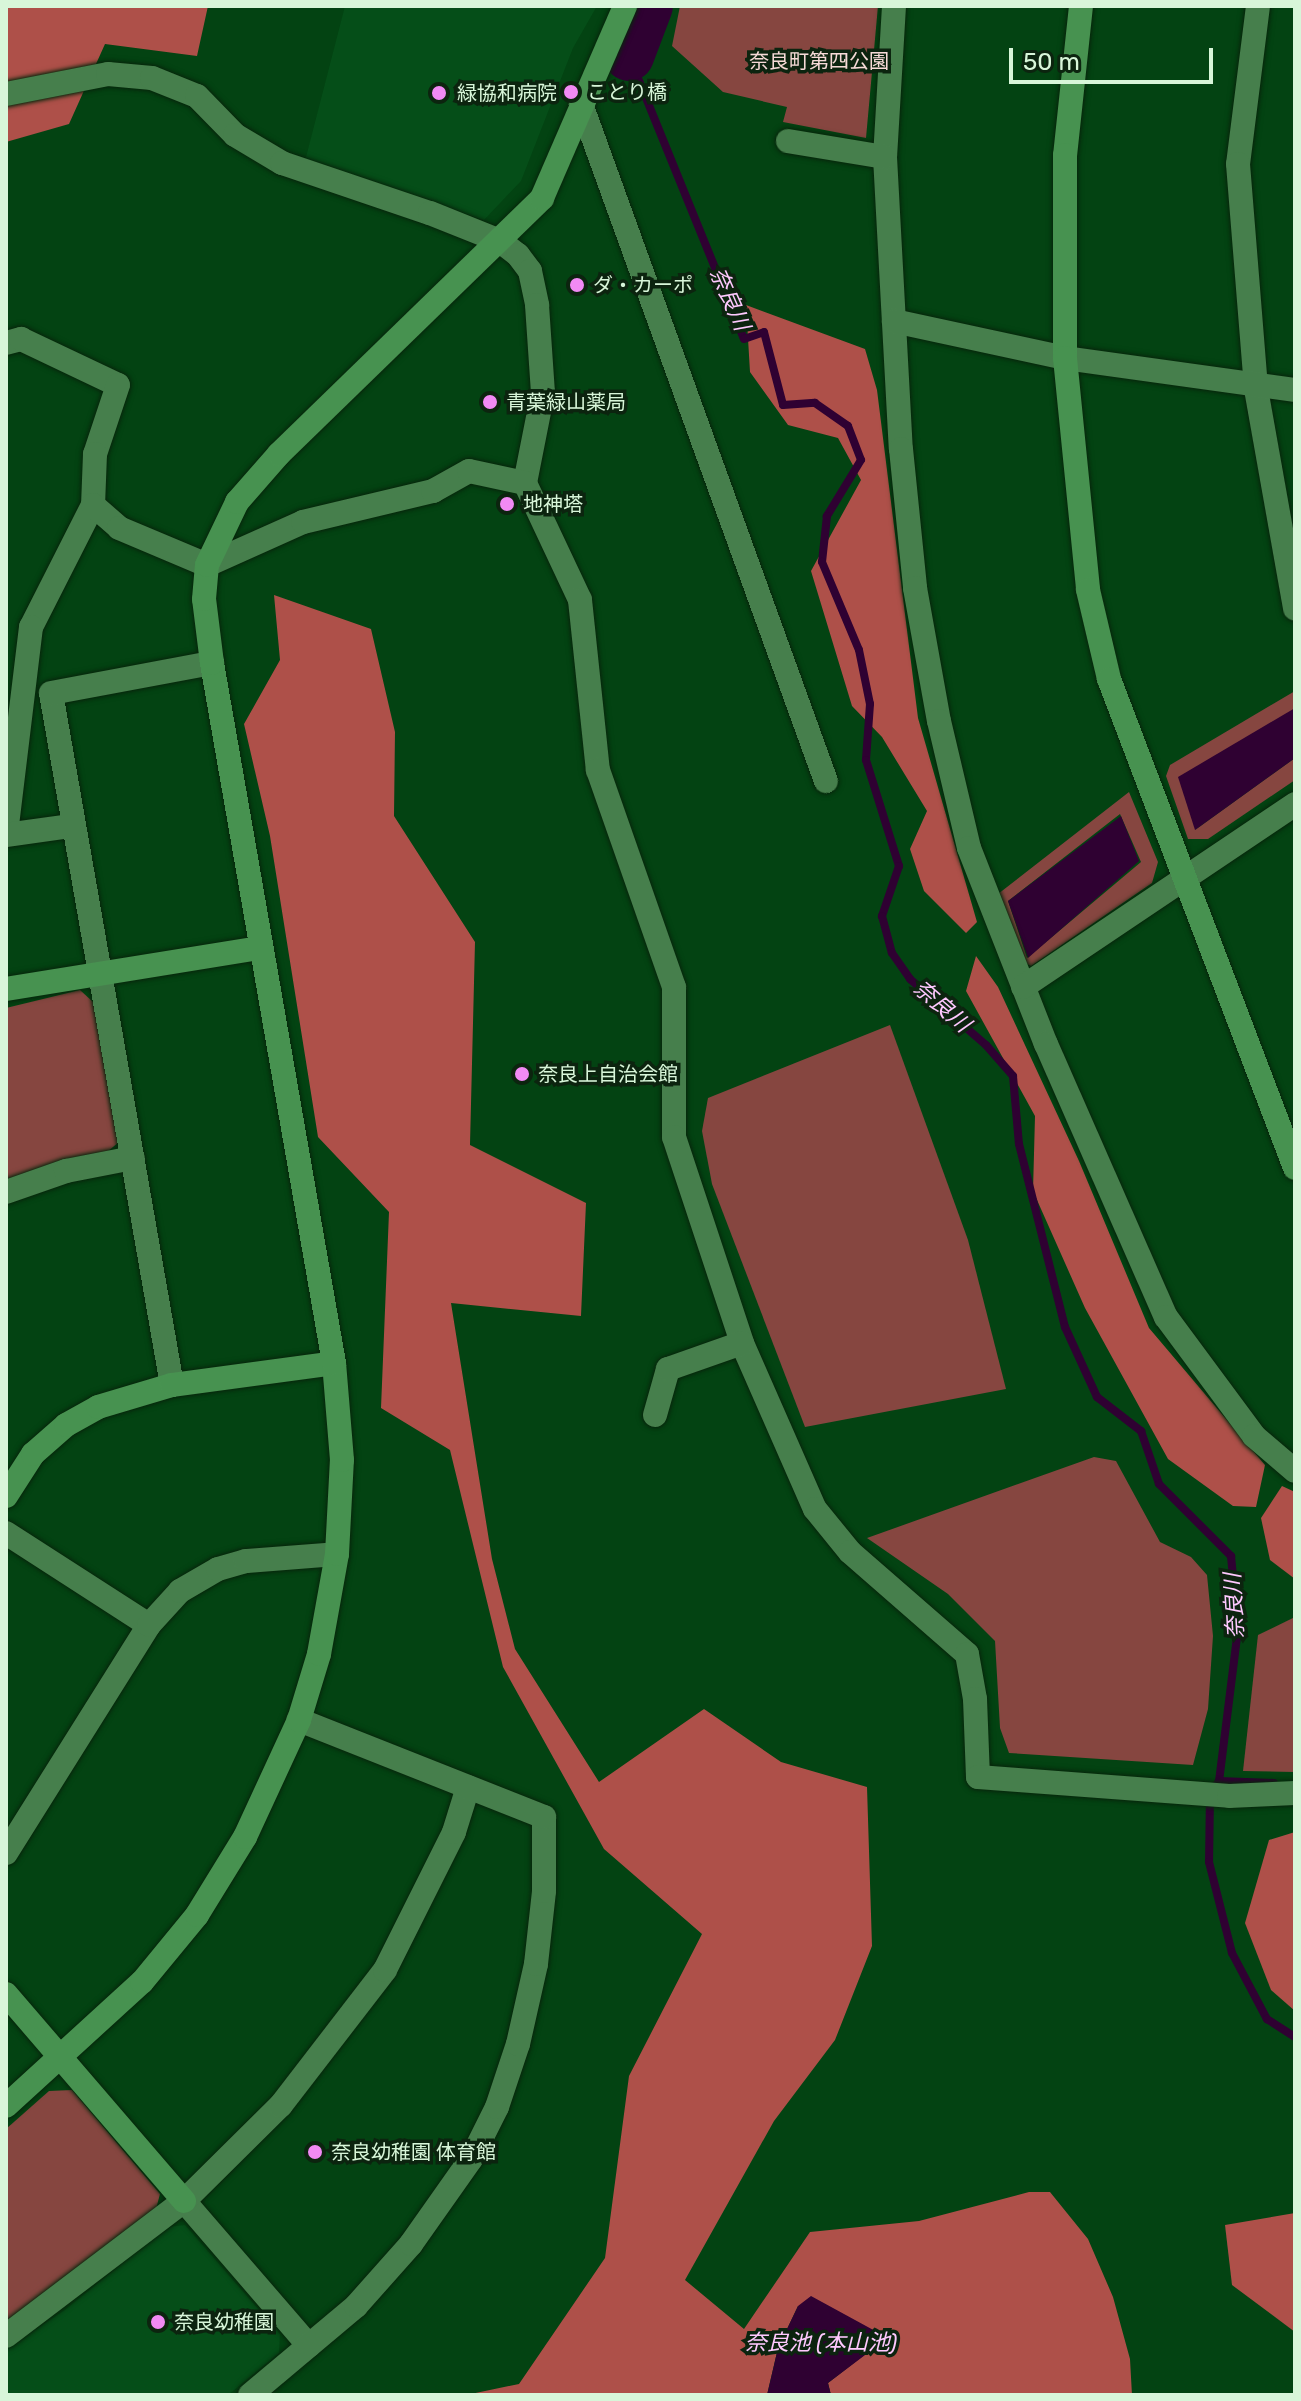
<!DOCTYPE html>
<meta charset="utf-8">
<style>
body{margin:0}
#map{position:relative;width:1301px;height:2401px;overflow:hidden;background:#034312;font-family:Rubik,"Noto Sans JP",sans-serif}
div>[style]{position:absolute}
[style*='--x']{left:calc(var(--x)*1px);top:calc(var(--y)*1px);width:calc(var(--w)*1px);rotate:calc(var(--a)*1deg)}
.built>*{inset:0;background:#054e18}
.green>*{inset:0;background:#864640}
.forest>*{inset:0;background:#ae5049}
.water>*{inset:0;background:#2f0132}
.stream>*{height:8px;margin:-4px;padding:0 4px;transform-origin:4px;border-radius:4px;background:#2f0132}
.river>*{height:50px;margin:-25px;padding:0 25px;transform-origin:25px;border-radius:25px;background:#2f0132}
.roads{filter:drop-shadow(0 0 2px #07250b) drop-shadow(0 0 2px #07250b)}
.street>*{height:24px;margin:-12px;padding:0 12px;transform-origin:12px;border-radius:12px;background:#467f4c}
.secondary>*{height:24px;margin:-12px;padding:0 12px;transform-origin:12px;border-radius:12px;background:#479250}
.dots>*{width:22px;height:22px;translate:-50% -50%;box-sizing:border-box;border:4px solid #0c240f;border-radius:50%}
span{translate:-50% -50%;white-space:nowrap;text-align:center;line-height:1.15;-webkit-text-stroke:7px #0c240f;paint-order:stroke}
.park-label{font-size:20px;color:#f6dad7}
.poi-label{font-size:20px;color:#d8f6d9}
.left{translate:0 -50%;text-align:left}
.water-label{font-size:22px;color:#ffc9ff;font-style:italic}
.frame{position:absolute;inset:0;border:8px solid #d8f6d9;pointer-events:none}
.scale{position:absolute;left:1009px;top:48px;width:204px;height:36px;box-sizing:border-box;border:4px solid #d8f6d9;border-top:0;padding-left:10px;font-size:24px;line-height:28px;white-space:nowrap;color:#d8f6d9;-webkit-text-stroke:6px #0c240f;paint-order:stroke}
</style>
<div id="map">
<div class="built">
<i style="clip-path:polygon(345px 6px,597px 6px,573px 48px,521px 181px,484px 220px,305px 161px)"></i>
<i style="clip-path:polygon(185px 2225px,280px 2334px,279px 2353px,228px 2395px,6px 2395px,6px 2349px,65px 2310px,167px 2227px)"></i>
</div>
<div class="green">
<i style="clip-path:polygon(680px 6px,878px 6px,866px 138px,783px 122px,787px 107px,723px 92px,672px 46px)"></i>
<i style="clip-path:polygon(1295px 691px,1295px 709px,1195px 830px,1295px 758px,1295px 780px,1208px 839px,1188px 839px,1166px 776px,1170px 765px)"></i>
<i style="clip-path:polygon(evenodd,1129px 792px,1158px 862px,1152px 883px,1031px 966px,1025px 963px,998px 894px,1129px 792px,1120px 814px,1141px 862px,1027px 958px,1008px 901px,1120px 814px)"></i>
<i style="clip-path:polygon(80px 990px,93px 1002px,119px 1142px,107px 1152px,6px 1179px,6px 1008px)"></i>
<i style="clip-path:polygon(890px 1025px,968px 1240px,1006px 1389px,805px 1427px,712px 1184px,702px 1131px,708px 1098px)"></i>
<i style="clip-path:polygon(1094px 1457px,1116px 1461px,1160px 1542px,1191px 1557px,1207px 1575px,1213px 1636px,1208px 1709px,1193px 1765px,1009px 1753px,1000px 1728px,995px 1641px,948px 1594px,867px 1538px)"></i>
<i style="clip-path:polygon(1295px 1617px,1295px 1772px,1243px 1771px,1258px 1635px)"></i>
<i style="clip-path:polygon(72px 2090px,160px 2194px,156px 2209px,6px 2326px,6px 2129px,49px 2091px)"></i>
</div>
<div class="forest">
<i style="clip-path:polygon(6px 6px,208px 6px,197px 56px,105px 44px,69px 124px,6px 142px)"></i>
<i style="clip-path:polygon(746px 305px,865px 349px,877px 390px,918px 718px,977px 922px,966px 933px,924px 891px,910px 849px,927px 811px,882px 737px,852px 706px,811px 571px,861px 480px,838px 438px,788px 425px,750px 372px)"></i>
<i style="clip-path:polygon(274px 595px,371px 629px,395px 732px,394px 816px,475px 942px,470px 1145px,586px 1203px,581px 1316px,451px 1303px,492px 1559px,515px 1649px,599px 1782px,704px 1709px,781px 1762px,867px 1787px,872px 1946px,835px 2040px,774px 2121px,685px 2280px,744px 2329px,810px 2232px,919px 2221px,1029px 2192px,1050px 2192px,1088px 2239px,1113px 2297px,1130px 2359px,1132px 2395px,831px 2395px,828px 2383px,872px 2349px,798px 2306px,778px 2348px,767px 2395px,466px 2395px,519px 2384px,605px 2258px,629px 2076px,702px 1934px,604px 1849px,503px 1667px,450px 1450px,381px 1408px,389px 1212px,318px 1137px,270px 836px,244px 724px,280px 660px)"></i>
<i style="clip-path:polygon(976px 956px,998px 987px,1079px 1161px,1149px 1328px,1265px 1465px,1256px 1507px,1233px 1506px,1168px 1459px,1085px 1308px,1033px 1191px,1035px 1116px,966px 991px)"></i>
<i style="clip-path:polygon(1282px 1486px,1295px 1492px,1295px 1579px,1270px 1560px,1261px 1518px)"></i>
<i style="clip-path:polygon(1295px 1832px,1295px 2011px,1271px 1990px,1245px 1923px,1269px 1840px)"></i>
<i style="clip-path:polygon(1295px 2213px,1295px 2332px,1232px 2285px,1225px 2225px)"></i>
</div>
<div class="water">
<i style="clip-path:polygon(1295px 708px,1295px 758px,1195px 830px,1178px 777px)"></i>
<i style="clip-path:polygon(1121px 816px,1139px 861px,1028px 958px,1008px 901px)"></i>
<i style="clip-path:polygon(811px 2296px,877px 2332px,873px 2349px,828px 2383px,831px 2395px,767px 2395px,778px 2348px,798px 2306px)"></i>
</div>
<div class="stream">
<i style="--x:629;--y:56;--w:305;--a:67.9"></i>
<i style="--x:744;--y:339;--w:21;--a:-19"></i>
<i style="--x:764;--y:332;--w:75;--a:75.4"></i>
<i style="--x:783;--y:405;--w:32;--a:-4"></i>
<i style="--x:815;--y:403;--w:40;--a:34.9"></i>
<i style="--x:848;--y:426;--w:36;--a:69"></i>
<i style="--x:861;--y:460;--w:66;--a:121.3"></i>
<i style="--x:827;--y:516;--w:46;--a:96.2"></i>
<i style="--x:822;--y:562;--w:95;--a:67.2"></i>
<i style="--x:859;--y:650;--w:55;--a:78.5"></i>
<i style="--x:870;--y:704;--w:56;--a:94.1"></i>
<i style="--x:866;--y:760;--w:111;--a:72.7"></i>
<i style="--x:899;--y:866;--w:53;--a:108.8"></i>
<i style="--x:882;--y:916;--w:38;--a:75"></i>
<i style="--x:892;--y:953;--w:32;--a:55"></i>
<i style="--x:910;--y:979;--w:101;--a:41"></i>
<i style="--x:986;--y:1045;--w:41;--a:48.9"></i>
<i style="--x:1013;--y:1076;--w:68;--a:85"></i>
<i style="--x:1019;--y:1144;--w:189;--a:75.9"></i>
<i style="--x:1065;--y:1327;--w:77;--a:65.4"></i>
<i style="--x:1097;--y:1397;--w:56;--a:37.7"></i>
<i style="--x:1141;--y:1431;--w:56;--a:71.2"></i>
<i style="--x:1159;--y:1484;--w:102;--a:45"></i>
<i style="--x:1231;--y:1556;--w:73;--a:84.5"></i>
<i style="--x:1238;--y:1629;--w:153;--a:97.1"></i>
<i style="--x:1219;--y:1781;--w:16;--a:125"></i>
<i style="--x:1210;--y:1794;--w:68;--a:90.8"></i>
<i style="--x:1209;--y:1862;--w:94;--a:75.8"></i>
<i style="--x:1232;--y:1953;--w:75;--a:62.1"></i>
<i style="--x:1267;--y:2019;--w:33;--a:33"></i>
<i style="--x:1219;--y:1781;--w:55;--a:2.1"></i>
</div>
<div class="river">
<i style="--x:629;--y:56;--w:53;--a:-69.2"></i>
</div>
<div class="roads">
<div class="street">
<i style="--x:894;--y:6;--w:151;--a:93.4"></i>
<i style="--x:885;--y:157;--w:292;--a:86.9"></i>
<i style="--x:901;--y:449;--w:140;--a:84.2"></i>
<i style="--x:915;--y:588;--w:135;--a:79.8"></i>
<i style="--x:939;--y:721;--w:130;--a:76.7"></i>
<i style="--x:969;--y:848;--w:211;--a:68.6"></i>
<i style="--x:1046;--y:1044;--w:298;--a:66.3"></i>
<i style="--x:1166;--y:1317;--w:148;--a:53.5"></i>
<i style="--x:1254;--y:1436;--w:54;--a:40.5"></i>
<i style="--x:1258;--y:6;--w:159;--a:97.2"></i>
<i style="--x:1238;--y:164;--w:226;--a:85.4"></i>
<i style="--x:1256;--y:389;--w:223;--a:79.9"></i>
<i style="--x:6;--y:94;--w:104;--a:-11.1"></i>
<i style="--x:108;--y:74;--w:44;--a:5.2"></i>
<i style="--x:152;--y:78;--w:48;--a:21.8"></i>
<i style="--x:197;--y:96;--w:54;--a:45.7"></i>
<i style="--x:235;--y:135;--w:55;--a:30.8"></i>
<i style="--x:282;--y:163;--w:156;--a:18.7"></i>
<i style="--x:430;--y:213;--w:75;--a:21.8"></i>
<i style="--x:500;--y:241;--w:23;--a:38"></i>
<i style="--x:518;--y:255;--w:20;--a:53"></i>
<i style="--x:530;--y:271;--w:35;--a:78"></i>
<i style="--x:537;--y:305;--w:87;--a:86.1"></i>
<i style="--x:543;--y:392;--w:93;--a:101.2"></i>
<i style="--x:525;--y:483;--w:129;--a:64.8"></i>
<i style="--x:580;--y:600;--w:171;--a:84"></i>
<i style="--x:598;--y:770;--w:230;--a:70.7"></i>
<i style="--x:674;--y:987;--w:150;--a:90"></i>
<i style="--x:674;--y:1137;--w:217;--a:71.7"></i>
<i style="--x:742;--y:1343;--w:181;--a:66.3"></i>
<i style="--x:815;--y:1509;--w:55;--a:50.9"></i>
<i style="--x:850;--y:1552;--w:155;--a:41.1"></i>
<i style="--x:967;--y:1654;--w:46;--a:79.9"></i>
<i style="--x:975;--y:1699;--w:78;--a:87.8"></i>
<i style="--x:978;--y:1777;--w:252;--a:4.3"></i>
<i style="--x:1229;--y:1796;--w:66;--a:-2.6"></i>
<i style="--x:581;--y:104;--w:720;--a:70.11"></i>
<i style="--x:788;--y:141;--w:98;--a:9.4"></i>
<i style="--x:894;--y:321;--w:175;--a:12.2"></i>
<i style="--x:1065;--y:358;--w:232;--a:7.9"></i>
<i style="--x:6;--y:343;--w:16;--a:-15"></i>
<i style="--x:21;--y:339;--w:107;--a:25.4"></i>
<i style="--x:118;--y:385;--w:73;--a:108.4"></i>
<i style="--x:95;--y:454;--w:51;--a:92.2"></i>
<i style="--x:93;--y:505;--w:137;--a:116.9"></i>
<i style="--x:31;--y:627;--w:209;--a:96.9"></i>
<i style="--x:6;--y:835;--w:66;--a:-7.9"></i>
<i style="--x:93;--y:505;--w:35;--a:41"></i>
<i style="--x:119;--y:528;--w:95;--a:22.8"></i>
<i style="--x:207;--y:565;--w:105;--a:-24.1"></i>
<i style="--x:303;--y:522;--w:134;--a:-13.4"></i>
<i style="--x:433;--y:491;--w:41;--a:-29.1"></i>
<i style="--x:469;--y:471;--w:57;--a:12.1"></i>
<i style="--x:1023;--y:987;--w:328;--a:-33.9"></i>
<i style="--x:6;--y:1192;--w:64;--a:-19.3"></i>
<i style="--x:66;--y:1171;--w:68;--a:-11"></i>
<i style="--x:172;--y:1385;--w:702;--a:-99.92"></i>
<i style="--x:51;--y:693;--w:164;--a:-10.6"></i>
<i style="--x:655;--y:1415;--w:48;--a:-74.2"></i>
<i style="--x:668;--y:1369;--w:78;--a:-19.4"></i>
<i style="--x:6;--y:1533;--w:170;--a:32.8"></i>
<i style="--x:6;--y:1853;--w:269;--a:-57.9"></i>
<i style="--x:149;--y:1625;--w:46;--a:-47.6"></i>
<i style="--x:180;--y:1591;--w:44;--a:-30.1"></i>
<i style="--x:218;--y:1569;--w:29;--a:-16"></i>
<i style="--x:246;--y:1561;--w:91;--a:-4.4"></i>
<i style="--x:184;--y:2201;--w:191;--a:49.2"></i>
<i style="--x:6;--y:2336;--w:223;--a:-37.2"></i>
<i style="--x:184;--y:2201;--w:136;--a:-44.7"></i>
<i style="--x:281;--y:2105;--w:170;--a:-52.4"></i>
<i style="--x:385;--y:1970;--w:154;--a:-63.4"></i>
<i style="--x:454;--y:1832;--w:47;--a:-72.7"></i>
<i style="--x:250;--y:2395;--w:138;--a:-40"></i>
<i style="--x:356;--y:2306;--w:83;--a:-48.4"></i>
<i style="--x:411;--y:2244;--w:104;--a:-54.8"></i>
<i style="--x:471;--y:2159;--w:58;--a:-63.4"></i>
<i style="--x:497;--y:2107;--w:66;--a:-71.6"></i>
<i style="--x:518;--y:2044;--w:82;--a:-77.3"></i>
<i style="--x:536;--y:1964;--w:73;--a:-83.7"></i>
<i style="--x:544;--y:1891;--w:74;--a:-90"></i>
<i style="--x:544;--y:1817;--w:264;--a:-158.4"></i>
</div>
<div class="secondary">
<i style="--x:1081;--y:6;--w:150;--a:96.1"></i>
<i style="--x:1065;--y:155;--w:203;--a:90"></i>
<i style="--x:1065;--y:358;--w:233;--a:84.3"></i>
<i style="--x:1088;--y:590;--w:91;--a:76.7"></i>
<i style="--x:1109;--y:679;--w:523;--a:69.17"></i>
<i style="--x:6;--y:989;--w:257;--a:-9.2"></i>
<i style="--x:6;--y:1496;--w:50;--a:-57.3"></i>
<i style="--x:33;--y:1454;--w:44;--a:-41.3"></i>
<i style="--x:66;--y:1425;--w:37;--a:-29"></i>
<i style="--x:98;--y:1407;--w:77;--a:-16.6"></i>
<i style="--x:172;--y:1385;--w:163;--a:-7.7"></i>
<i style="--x:6;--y:1994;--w:273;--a:49.3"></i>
<i style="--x:6;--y:2106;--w:184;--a:-42.4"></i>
<i style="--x:142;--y:1982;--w:87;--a:-50.6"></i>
<i style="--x:197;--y:1915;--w:92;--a:-58.4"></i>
<i style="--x:245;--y:1837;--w:129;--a:-65.2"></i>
<i style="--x:299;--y:1720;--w:69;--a:-73.1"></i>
<i style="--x:319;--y:1654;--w:102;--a:-79.8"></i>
<i style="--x:337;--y:1554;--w:94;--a:-87"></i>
<i style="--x:342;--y:1460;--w:97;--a:-94.7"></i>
<i style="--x:334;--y:1363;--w:711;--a:-99.89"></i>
<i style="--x:212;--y:663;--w:64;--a:-97.1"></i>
<i style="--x:204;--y:599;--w:34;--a:-85"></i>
<i style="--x:207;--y:565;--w:70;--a:-64.5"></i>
<i style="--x:237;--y:502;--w:64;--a:-48.8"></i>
<i style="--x:279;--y:454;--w:367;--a:-44.2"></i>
<i style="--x:542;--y:198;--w:209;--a:-66.6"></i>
</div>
</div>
<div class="dots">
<i style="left:571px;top:92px;background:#f18af4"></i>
<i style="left:439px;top:93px;background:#f18af4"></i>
<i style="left:577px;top:285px;background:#f18af4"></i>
<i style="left:490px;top:402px;background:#f18af4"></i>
<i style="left:507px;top:504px;background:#f18af4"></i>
<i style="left:522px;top:1074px;background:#f18af4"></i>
<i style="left:315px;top:2152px;background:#f18af4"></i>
<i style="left:158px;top:2322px;background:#f18af4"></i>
</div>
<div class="park-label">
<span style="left:819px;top:61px">奈良町第四公園</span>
</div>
<div class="poi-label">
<span class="left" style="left:587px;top:92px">ことり橋</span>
<span class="left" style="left:457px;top:93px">緑協和病院</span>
<span class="left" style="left:593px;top:285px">ダ・カーポ</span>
<span class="left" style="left:506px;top:402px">青葉緑山薬局</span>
<span class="left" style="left:523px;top:504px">地神塔</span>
<span class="left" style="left:538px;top:1074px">奈良上自治会館</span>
<span class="left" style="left:331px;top:2152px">奈良幼稚園 体育館</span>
<span class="left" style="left:174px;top:2322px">奈良幼稚園</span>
</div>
<div class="water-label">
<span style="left:730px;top:299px;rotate:66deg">奈良川</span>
<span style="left:942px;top:1006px;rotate:41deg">奈良川</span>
<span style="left:1234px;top:1606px;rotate:-93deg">奈良川</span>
<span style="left:821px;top:2343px">奈良池 (本山池)</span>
</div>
<div class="frame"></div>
<div class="scale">50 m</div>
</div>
